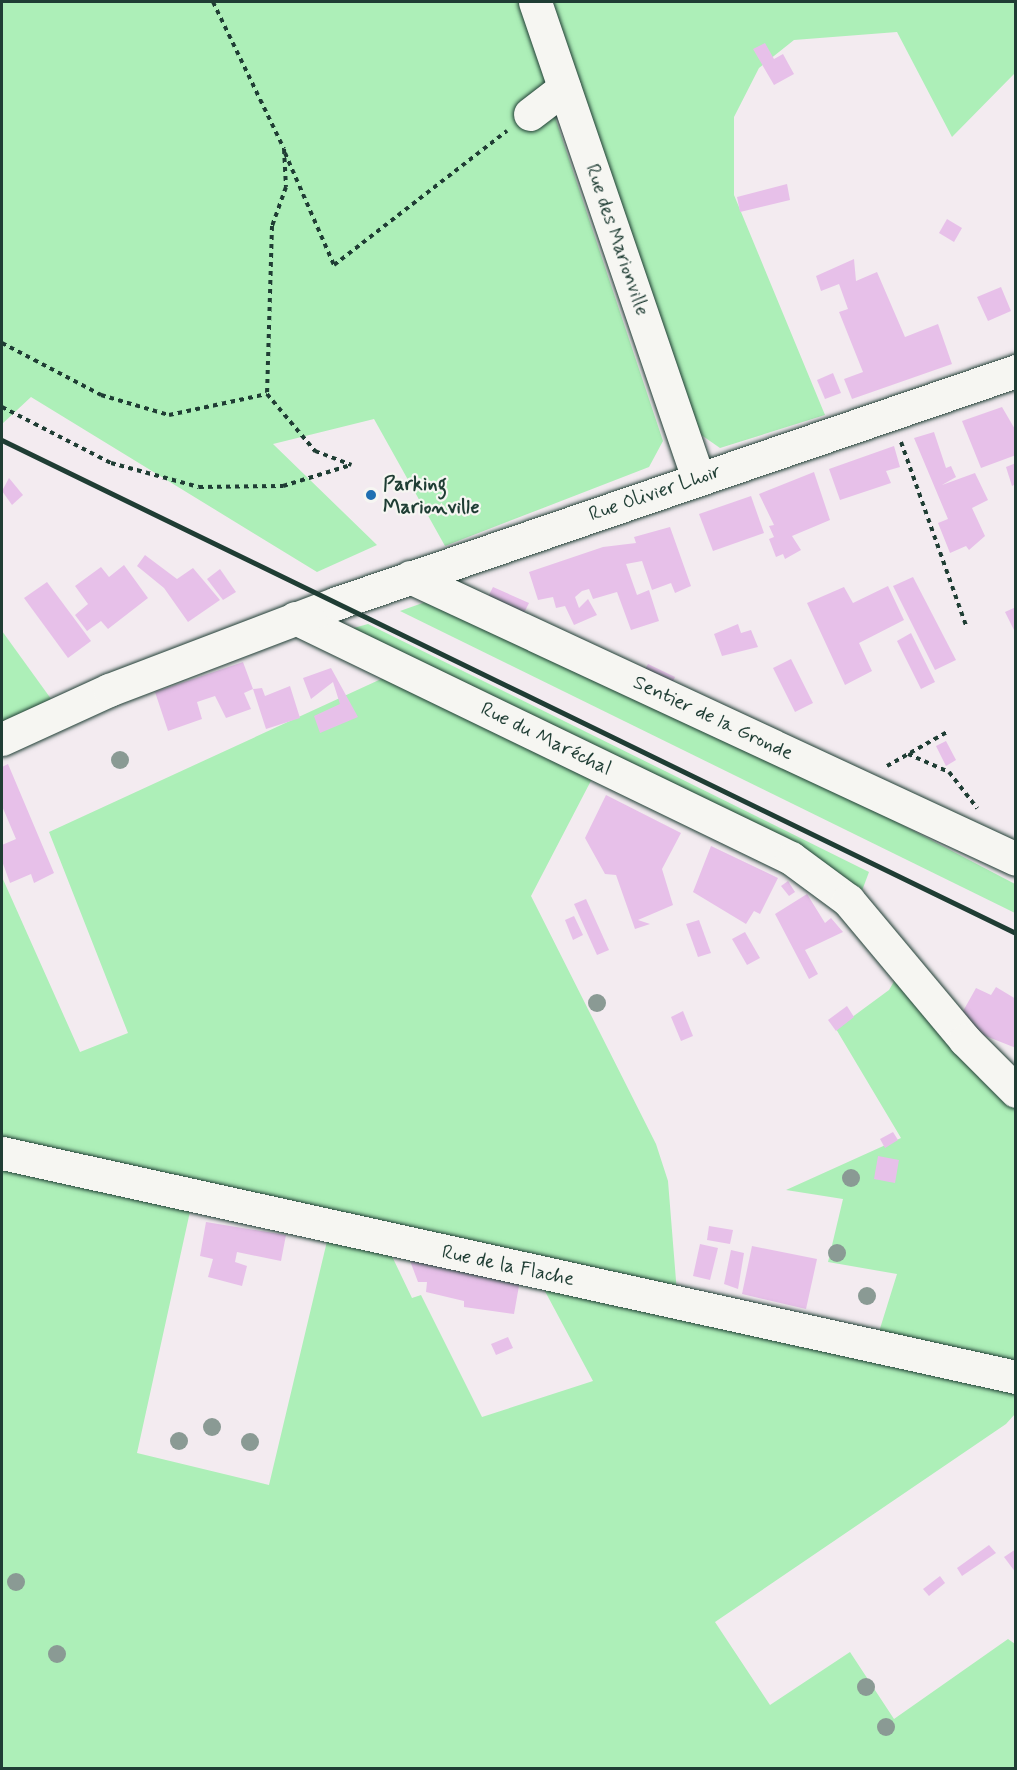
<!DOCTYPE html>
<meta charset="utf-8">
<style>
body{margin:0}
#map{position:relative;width:1017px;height:1770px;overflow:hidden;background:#f3ebf0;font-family:Mynerve,sans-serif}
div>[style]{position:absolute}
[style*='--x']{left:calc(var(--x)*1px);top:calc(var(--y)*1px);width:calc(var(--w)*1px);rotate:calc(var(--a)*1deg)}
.green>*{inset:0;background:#adefb8}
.building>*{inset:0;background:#e7c0e9}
.path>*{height:4px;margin-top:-2px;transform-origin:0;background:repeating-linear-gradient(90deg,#1f3d34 0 4.5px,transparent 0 9px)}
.roads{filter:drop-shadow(0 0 2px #1f3d34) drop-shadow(0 0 2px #1f3d34)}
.minor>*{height:33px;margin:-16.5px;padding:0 16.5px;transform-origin:16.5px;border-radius:16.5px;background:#f6f6f2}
.rail>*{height:4.5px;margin:-2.25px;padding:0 2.25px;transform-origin:2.25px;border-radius:2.25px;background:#1f3d34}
.trees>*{width:18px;height:18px;margin:-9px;border-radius:50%;background:#8a9a94}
.dots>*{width:16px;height:16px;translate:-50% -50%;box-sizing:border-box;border:3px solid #f6f6f2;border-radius:50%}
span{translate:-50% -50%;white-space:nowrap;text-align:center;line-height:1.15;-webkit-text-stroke:4.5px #f6f6f2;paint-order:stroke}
.street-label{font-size:20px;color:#1f3d34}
.poi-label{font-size:20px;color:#1f3d34;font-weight:700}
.left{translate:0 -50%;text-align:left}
.frame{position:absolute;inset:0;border:3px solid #1f3d34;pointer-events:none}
</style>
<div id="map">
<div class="green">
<i style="clip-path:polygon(2px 2px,1015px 2px,1015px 73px,952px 137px,897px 32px,794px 40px,759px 68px,734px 117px,734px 195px,825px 415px,720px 448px,697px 432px,577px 79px,549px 99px,663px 441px,649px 467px,445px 546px,374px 419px,273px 444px,377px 545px,317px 572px,31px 397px,2px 424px)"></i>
<i style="clip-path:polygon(431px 600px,849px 797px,1015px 884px,1015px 913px,400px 611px)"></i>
<i style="clip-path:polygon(368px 624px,869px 872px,860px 896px,343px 631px)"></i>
<i style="clip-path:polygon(2px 631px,54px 703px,2px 731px)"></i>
<i style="clip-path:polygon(392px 674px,595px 773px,531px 896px,656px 1144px,668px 1181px,677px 1293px,2px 1145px,2px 877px,80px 1052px,128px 1033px,49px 832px)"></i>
<i style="clip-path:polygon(899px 973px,980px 1074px,1015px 1109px,1015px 1369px,878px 1335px,897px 1274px,828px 1262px,843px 1199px,786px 1190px,901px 1138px,836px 1029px,889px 990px)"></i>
<i style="clip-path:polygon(2px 1160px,191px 1207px,137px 1453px,269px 1485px,328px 1237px,389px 1250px,412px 1298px,421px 1295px,482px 1417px,593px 1381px,539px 1280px,1015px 1388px,1015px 1414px,1006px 1424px,715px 1622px,770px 1705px,850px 1652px,894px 1719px,1008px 1639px,1015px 1644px,1015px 1768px,2px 1768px)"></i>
</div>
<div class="building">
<i style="clip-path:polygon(765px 43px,774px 59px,783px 54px,794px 74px,774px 85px,753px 49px)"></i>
<i style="clip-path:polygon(787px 184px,790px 200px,740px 212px,737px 197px)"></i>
<i style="clip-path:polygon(947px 219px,962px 228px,954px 242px,939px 233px)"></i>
<i style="clip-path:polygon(854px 259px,856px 281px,877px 272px,905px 337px,938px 324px,952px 364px,852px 399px,844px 379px,863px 372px,839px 312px,848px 309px,839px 284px,821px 291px,816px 276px)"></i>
<i style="clip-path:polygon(1001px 287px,1011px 311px,988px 321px,977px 297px)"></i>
<i style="clip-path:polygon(833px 373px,841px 393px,825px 399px,817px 380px)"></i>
<i style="clip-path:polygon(1002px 407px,1016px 431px,1016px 455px,981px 468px,962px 421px)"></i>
<i style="clip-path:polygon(934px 432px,946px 468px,951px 466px,956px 477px,942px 485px,975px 473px,988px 500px,972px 508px,985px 536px,969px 550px,966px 546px,950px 553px,938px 523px,948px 519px,914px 438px)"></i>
<i style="clip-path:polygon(894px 446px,900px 467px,886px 471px,891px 483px,840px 500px,829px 469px)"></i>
<i style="clip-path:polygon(1016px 463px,1016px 484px,1012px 486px,1006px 467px)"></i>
<i style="clip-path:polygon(814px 472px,830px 520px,792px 536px,801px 550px,785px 559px,783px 554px,776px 557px,769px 539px,774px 537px,769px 526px,774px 525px,759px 494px)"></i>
<i style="clip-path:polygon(9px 478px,23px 495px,12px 505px,2px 491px)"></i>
<i style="clip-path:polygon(751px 496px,764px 533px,713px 551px,699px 514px)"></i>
<i style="clip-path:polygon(670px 527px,691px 586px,675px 593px,671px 583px,652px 590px,642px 561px,626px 564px,637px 595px,649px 590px,659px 621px,631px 630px,617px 592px,593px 599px,589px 589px,582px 591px,575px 597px,579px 608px,588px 599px,597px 615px,574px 625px,565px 606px,556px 608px,553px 597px,538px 600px,529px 572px,603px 547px,636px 543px,634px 537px)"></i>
<i style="clip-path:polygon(145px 555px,177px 579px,193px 568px,220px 600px,188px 622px,164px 588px,137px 566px)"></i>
<i style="clip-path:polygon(124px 565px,148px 598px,108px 629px,101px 621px,87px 631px,75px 615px,88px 604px,75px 586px,101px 567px,109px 577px)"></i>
<i style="clip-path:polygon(220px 569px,236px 592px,223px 600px,207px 579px)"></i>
<i style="clip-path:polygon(913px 577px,956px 660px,935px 670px,893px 586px)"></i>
<i style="clip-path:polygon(47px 582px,91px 641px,68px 658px,24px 598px)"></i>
<i style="clip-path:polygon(888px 586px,904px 620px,859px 643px,872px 671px,845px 685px,807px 603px,844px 587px,853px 603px)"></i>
<i style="clip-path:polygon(493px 587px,529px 603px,523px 615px,487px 599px)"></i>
<i style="clip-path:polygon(1016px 607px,1016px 634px,1005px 612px)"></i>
<i style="clip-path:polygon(738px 624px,741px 633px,751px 630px,758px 647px,722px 656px,714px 634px)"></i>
<i style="clip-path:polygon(911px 633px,935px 682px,921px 689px,897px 641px)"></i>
<i style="clip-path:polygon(791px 659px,813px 703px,795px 712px,773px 668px)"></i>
<i style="clip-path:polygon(243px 662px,253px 689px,244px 693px,251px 709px,226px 718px,215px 696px,197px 702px,202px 719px,168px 731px,155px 692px)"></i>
<i style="clip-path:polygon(648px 664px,675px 677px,671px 686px,643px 673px)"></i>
<i style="clip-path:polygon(331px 668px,358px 717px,320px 733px,314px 716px,340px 704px,333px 682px,311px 699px,303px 678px)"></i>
<i style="clip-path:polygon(290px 686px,300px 718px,266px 729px,253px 689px,262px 688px,265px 696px)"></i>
<i style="clip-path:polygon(946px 741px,956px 760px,946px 766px,936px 746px)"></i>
<i style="clip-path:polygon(8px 764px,54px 873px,34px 883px,31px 874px,10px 883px,2px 861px,2px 845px,16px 839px,2px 806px,2px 767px)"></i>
<i style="clip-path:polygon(606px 795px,681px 833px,662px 869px,673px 905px,638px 920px,650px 924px,635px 929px,616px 875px,605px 874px,585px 838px)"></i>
<i style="clip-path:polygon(711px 846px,778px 878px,760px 914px,754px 911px,746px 924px,693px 892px)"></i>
<i style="clip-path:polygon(788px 881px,795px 892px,789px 896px,781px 886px)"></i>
<i style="clip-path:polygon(807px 894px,825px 923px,831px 918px,843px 932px,805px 950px,818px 974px,809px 979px,775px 914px)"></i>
<i style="clip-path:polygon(586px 899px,609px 950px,597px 955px,574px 904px)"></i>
<i style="clip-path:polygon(574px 916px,583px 935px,573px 940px,565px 920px)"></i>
<i style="clip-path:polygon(699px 920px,711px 953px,698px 957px,686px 924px)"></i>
<i style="clip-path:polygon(745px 932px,760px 958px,747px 965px,732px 939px)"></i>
<i style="clip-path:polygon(996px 987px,1016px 999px,1016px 1048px,983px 1035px,962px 1013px,976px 988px,991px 995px)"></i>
<i style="clip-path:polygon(847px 1006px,854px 1017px,836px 1031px,828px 1020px)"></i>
<i style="clip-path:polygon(683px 1011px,693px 1036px,681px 1041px,671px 1017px)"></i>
<i style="clip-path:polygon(893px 1132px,898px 1140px,885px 1148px,880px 1139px)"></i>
<i style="clip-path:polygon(878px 1156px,899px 1160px,895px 1183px,874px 1179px)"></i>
<i style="clip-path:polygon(206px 1222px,286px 1235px,281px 1261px,237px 1252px,235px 1262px,247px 1266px,242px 1286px,208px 1277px,213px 1259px,200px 1256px)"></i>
<i style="clip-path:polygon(709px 1226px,733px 1230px,730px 1244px,707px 1240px)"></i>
<i style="clip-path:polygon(700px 1244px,718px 1248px,710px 1280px,693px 1276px)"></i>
<i style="clip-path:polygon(752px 1246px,817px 1259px,806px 1309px,742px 1294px)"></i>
<i style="clip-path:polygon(731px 1250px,744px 1253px,738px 1289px,724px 1284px)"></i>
<i style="clip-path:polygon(409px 1258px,520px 1280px,514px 1314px,464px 1307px,464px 1301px,426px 1292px,427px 1282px,418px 1282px)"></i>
<i style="clip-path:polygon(508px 1337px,513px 1348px,496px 1355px,491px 1344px)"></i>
<i style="clip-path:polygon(989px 1545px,996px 1553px,962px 1576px,957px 1568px)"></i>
<i style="clip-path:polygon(1016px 1549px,1016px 1573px,1004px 1557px)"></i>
<i style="clip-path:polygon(940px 1576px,945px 1583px,929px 1596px,923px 1589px)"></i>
</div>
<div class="path">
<i style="--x:213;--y:2;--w:163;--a:64.2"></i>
<i style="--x:284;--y:149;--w:38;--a:87"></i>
<i style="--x:286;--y:187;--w:41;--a:109.7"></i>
<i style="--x:272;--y:226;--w:168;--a:91.7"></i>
<i style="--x:285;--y:153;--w:122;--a:66.4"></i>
<i style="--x:334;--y:265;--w:219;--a:-37.8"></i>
<i style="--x:2;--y:343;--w:112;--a:27.7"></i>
<i style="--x:101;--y:395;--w:71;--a:16.4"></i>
<i style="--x:169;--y:415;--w:100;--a:-12.1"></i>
<i style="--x:267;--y:394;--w:75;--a:49.9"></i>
<i style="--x:315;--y:451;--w:39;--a:21"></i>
<i style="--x:2;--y:407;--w:123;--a:27.2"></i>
<i style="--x:111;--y:463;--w:91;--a:15.3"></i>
<i style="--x:199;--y:487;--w:84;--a:-0.7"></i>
<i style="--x:283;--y:486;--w:71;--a:-17.2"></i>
<i style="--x:901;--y:442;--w:197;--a:70.5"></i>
<i style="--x:908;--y:754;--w:45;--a:23.7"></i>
<i style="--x:949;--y:772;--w:46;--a:52.1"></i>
<i style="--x:887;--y:766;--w:69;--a:-29.5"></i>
</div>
<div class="roads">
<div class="minor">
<i style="--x:535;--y:2;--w:503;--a:71.1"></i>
<i style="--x:530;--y:114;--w:43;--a:-37.4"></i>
<i style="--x:410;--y:577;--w:668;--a:24.95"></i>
<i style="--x:295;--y:618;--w:551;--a:25.82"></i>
<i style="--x:791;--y:858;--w:71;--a:36.4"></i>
<i style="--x:848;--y:900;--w:182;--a:50.1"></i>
<i style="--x:965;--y:1040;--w:72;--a:45"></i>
<i style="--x:2;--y:739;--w:118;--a:-24.6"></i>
<i style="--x:109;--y:690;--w:244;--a:-20.9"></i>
<i style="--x:337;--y:603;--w:718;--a:-18.86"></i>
<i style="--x:2;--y:1153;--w:1038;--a:12.46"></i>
</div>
</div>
<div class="rail">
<i style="--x:2;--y:440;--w:1127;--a:25.93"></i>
</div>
<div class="trees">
<i style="left:120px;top:760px"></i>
<i style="left:597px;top:1003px"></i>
<i style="left:851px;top:1178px"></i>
<i style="left:837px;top:1253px"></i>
<i style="left:867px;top:1296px"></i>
<i style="left:212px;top:1427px"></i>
<i style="left:179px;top:1441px"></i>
<i style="left:250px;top:1442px"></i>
<i style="left:16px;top:1582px"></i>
<i style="left:57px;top:1654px"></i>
<i style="left:866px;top:1687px"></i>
<i style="left:886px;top:1727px"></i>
</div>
<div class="dots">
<i style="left:371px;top:495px;background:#1f6fb2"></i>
</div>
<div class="street-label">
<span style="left:617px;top:240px;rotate:71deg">Rue des Marionville</span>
<span style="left:655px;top:493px;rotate:-19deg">Rue Olivier Lhoir</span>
<span style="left:713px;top:718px;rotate:25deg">Sentier de la Gronde</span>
<span style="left:546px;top:739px;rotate:26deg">Rue du Maréchal</span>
<span style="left:508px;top:1266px;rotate:12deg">Rue de la Flache</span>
</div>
<div class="poi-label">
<span class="left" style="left:383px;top:496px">Parking<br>Marionville</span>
</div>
<div class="frame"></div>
</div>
